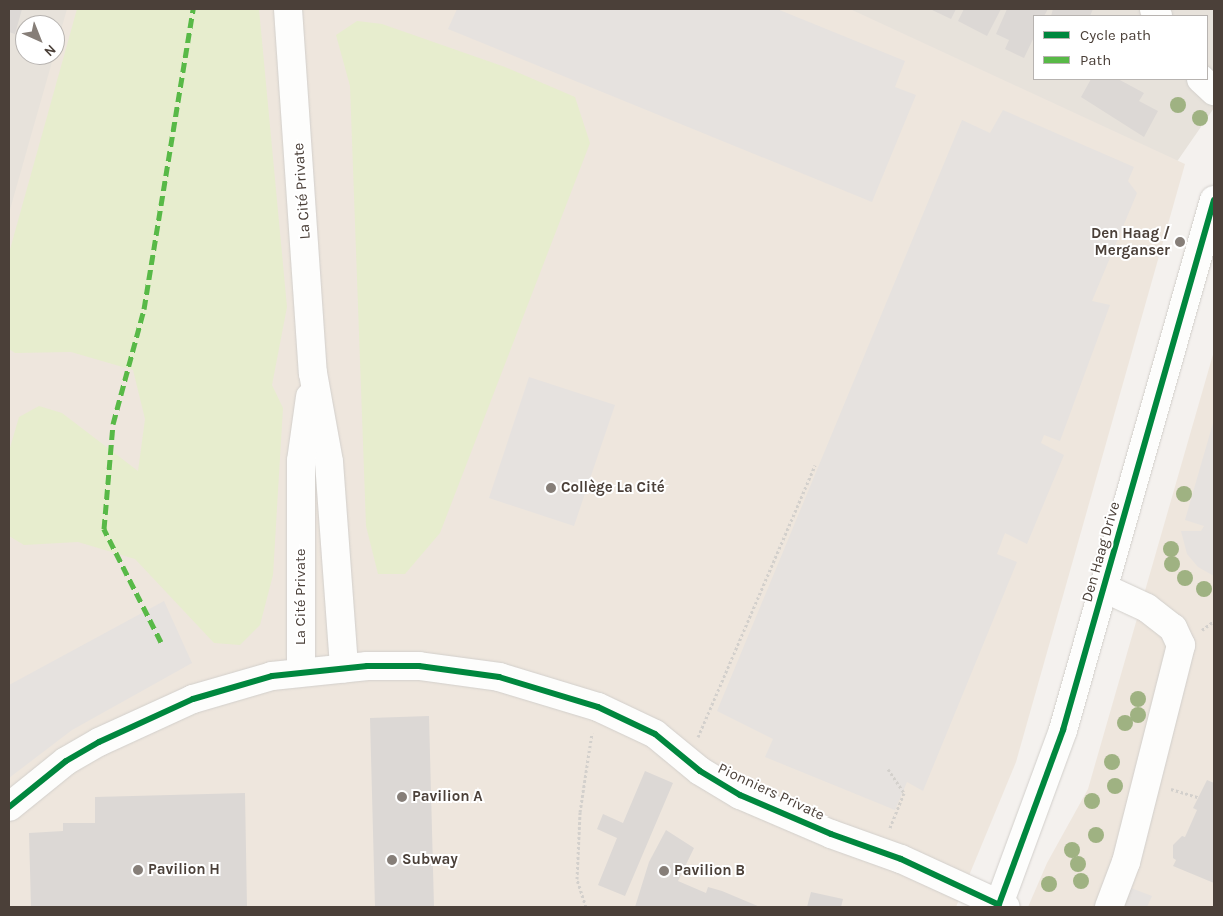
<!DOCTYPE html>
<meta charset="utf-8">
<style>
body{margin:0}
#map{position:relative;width:1223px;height:916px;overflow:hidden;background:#f4f1ee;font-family:Karla,sans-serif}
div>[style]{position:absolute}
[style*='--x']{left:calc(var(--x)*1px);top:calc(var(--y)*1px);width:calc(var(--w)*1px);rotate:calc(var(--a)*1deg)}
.residential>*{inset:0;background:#e7e2db}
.education>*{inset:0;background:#eee6dd}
.green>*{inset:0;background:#e7edce}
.parking>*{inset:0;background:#e6e2df}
.building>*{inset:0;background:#dcd8d5}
.path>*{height:3px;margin-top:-1.5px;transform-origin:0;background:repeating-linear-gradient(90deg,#d3d0cc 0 2.5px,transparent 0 5px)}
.roads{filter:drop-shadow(0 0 1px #d2cfcb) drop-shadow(0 0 1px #d2cfcb)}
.minor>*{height:28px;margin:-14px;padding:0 14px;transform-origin:14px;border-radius:14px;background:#fdfdfc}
.quiet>*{height:5px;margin-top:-2.5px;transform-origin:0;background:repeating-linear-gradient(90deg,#58b947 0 10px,transparent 0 15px)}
.cycleway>*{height:6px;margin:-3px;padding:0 3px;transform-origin:3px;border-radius:3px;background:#00873e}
.trees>*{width:16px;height:16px;margin:-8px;border-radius:50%;background:#9fb282}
.dots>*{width:14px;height:14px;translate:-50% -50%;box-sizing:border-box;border:2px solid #fff;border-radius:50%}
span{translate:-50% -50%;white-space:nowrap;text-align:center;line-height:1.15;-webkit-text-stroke:4px #fff;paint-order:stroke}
.street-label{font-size:15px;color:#4b4039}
.poi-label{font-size:15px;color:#4b4039;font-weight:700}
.right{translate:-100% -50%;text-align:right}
.left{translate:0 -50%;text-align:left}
.frame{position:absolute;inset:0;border:10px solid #4b4039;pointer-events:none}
.legend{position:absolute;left:1033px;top:15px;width:175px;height:65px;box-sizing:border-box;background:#fff;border:1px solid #b7b3b0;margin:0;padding:6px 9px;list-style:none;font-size:15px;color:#4b4039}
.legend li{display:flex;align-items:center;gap:10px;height:25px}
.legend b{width:25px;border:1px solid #b7b3b0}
.north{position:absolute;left:15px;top:15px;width:50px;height:50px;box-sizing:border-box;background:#fff;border:1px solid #b7b3b0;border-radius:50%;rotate:136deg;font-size:14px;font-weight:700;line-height:20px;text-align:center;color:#4b4039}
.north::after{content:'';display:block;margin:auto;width:18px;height:22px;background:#867e78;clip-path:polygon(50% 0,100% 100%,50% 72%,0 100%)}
</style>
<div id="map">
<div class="residential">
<i style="clip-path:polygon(evenodd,9px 9px,70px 9px,9px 225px,9px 9px,25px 25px,55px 25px,55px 55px,25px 55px,25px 25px)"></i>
<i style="clip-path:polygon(evenodd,848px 9px,1214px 9px,1214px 108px,1176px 163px,848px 9px,1034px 16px,1207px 16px,1207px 79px,1034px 79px,1034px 16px)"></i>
</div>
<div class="education">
<i style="clip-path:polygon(67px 9px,850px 9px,1185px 164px,1016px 762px,956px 907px,9px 907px,9px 213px)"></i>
<i style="clip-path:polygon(1214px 351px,1214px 907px,1028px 907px,1047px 863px,1088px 789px)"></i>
</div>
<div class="green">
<i style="clip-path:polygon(77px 9px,259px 9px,287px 307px,272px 385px,283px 408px,273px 575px,260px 625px,240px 645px,214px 643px,135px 559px,78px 542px,24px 545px,9px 536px,9px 451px,19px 417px,39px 406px,62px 413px,138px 471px,145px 419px,133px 370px,71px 352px,15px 353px,9px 349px,9px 253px)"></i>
<i style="clip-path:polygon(357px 21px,382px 24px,505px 67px,575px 97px,590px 143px,440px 533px,405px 574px,378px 574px,366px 526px,350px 86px,336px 35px)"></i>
</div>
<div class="parking">
<i style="clip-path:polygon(457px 9px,777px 9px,905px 61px,895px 87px,916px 95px,872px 202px,448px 29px)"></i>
<i style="clip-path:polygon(1003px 110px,1134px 167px,1128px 181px,1137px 193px,1092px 301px,1110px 305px,1060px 441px,1044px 435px,1041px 443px,1064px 455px,1027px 544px,1005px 533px,997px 554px,1017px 562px,923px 791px,907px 782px,895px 810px,765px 757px,773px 739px,717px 711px,962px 120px,990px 133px)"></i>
<i style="clip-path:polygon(529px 377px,615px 405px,574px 526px,489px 498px)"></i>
<i style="clip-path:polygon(1213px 423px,1214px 423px,1214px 576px,1198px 567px,1187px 554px,1181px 531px,1201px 531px,1204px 526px,1185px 520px)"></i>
<i style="clip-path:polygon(164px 601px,192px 663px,72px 730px,9px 778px,9px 685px)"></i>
<i style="clip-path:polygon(1131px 888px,1152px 896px,1147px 907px,1124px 907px)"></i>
</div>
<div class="building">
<i style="clip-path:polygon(9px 9px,22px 9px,15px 34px,9px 32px)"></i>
<i style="clip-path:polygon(930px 9px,956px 9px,951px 19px)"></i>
<i style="clip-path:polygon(964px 9px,1001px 9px,987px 36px,958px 21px)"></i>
<i style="clip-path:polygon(1007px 9px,1048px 9px,1044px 16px,1034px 16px,1034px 37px,1024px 58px,1005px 49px,1009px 40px,996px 34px)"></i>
<i style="clip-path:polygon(1053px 9px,1065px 10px,1093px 9px,1090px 16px,1051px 16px)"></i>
<i style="clip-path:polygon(1091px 79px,1118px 79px,1144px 93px,1139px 101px,1158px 111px,1144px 137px,1081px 97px)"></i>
<i style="clip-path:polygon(429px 716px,434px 907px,375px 907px,370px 718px)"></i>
<i style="clip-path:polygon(645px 771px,673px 783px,625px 896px,598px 885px,617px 838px,597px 829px,603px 814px,623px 823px)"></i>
<i style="clip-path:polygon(1207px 780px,1214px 783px,1214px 883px,1173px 866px,1176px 860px,1173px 858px,1173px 845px,1182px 836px,1185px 837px,1197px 810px,1193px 808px)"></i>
<i style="clip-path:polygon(245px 793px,247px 907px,31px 907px,29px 833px,63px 831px,63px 823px,95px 823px,95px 797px)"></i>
<i style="clip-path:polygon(666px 830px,694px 848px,678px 881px,706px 893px,708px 887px,722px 891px,760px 907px,635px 907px,649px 862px)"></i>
<i style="clip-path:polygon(811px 892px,843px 899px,841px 907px,807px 907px)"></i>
</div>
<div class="path">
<i style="--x:1202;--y:630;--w:15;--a:-37"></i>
<i style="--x:698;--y:737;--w:296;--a:-66.7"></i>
<i style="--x:888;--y:769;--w:29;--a:56"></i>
<i style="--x:904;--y:793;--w:38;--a:112"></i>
<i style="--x:1171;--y:789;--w:28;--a:17"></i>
<i style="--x:586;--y:907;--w:29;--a:-108"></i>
<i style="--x:577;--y:879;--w:67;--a:-87.4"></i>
<i style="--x:580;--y:812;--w:80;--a:-81.4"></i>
</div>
<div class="roads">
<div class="minor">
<i style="--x:288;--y:9;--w:365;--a:86.1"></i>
<i style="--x:313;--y:373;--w:90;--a:79.8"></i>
<i style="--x:329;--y:462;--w:207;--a:85.8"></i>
<i style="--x:1154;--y:9;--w:8;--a:60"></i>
<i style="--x:1201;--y:79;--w:18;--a:43"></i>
<i style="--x:1104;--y:588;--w:47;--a:24.9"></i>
<i style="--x:1147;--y:608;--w:33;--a:38"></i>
<i style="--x:1173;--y:628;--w:19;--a:65"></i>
<i style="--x:1181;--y:645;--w:224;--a:104.2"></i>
<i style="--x:1126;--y:862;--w:48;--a:110.7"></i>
<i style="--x:301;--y:672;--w:211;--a:-90"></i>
<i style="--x:301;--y:461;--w:65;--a:-82"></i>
<i style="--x:9;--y:807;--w:73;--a:-38.9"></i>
<i style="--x:66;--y:761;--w:38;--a:-30"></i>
<i style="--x:99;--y:742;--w:103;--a:-24.6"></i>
<i style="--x:193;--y:699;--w:82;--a:-16.2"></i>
<i style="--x:272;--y:676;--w:96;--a:-6"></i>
<i style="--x:367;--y:666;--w:52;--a:0"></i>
<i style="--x:419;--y:666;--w:81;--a:7.8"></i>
<i style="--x:499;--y:677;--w:103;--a:16.9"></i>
<i style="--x:598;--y:707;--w:63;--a:25.3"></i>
<i style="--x:655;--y:734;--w:58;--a:39.4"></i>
<i style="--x:700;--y:771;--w:47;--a:31"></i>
<i style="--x:740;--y:795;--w:99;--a:23.2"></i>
<i style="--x:831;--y:834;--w:74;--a:19.7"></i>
<i style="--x:901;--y:859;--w:115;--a:24.6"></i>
<i style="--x:998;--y:907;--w:189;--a:-69.8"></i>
<i style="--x:1063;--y:730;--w:551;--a:-74.1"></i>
</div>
</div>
<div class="quiet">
<i style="--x:161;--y:642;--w:127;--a:-116.8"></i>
<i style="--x:104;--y:529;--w:105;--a:-85.1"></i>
<i style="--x:113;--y:424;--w:119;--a:-74.9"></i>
<i style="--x:144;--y:309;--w:304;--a:-80.7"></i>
</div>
<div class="cycleway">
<i style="--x:9;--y:807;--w:73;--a:-38.9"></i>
<i style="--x:66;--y:761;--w:38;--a:-30"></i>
<i style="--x:99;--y:742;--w:103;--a:-24.6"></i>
<i style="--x:193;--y:699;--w:82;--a:-16.2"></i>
<i style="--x:272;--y:676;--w:96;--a:-6"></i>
<i style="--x:367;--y:666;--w:52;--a:0"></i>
<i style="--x:419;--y:666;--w:81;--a:7.8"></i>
<i style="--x:499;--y:677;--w:103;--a:16.9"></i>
<i style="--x:598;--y:707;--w:63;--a:25.3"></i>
<i style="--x:655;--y:734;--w:58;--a:39.4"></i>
<i style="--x:700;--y:771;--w:47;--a:31"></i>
<i style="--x:740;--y:795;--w:99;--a:23.2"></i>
<i style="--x:831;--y:834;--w:74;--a:19.7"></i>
<i style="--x:901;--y:859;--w:108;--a:25.1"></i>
<i style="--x:998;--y:907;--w:189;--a:-69.8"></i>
<i style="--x:1063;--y:730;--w:551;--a:-74.1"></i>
</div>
<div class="trees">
<i style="left:1178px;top:105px"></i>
<i style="left:1200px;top:118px"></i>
<i style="left:1184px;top:494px"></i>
<i style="left:1171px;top:549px"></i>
<i style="left:1172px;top:564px"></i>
<i style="left:1185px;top:578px"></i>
<i style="left:1204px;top:589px"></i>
<i style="left:1138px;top:699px"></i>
<i style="left:1138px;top:715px"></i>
<i style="left:1125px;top:723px"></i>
<i style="left:1112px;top:762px"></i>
<i style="left:1115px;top:786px"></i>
<i style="left:1092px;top:801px"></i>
<i style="left:1096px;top:835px"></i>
<i style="left:1072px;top:850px"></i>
<i style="left:1078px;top:864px"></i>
<i style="left:1081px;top:881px"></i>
<i style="left:1049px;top:884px"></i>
</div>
<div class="dots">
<i style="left:1180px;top:242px;background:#867e78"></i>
<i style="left:551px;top:488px;background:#867e78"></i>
<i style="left:402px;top:797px;background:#867e78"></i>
<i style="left:392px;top:860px;background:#867e78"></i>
<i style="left:138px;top:870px;background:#867e78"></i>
<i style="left:664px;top:871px;background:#867e78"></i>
</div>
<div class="street-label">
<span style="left:302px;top:191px;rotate:-94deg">La Cité Private</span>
<span style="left:1101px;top:552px;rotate:-74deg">Den Haag Drive</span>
<span style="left:301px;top:597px;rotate:-90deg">La Cité Private</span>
<span style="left:771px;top:792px;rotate:25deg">Pionniers Private</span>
</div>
<div class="poi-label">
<span class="right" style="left:1170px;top:242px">Den Haag /<br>Merganser</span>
<span class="left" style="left:561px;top:488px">Collège La Cité</span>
<span class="left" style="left:412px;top:797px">Pavilion A</span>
<span class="left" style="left:402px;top:860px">Subway</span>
<span class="left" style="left:148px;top:870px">Pavilion H</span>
<span class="left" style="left:674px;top:871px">Pavilion B</span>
</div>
<div class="frame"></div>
<ul class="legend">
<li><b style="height:6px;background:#00873e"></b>Cycle path</li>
<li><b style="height:6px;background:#58b947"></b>Path</li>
</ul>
<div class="north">N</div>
</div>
